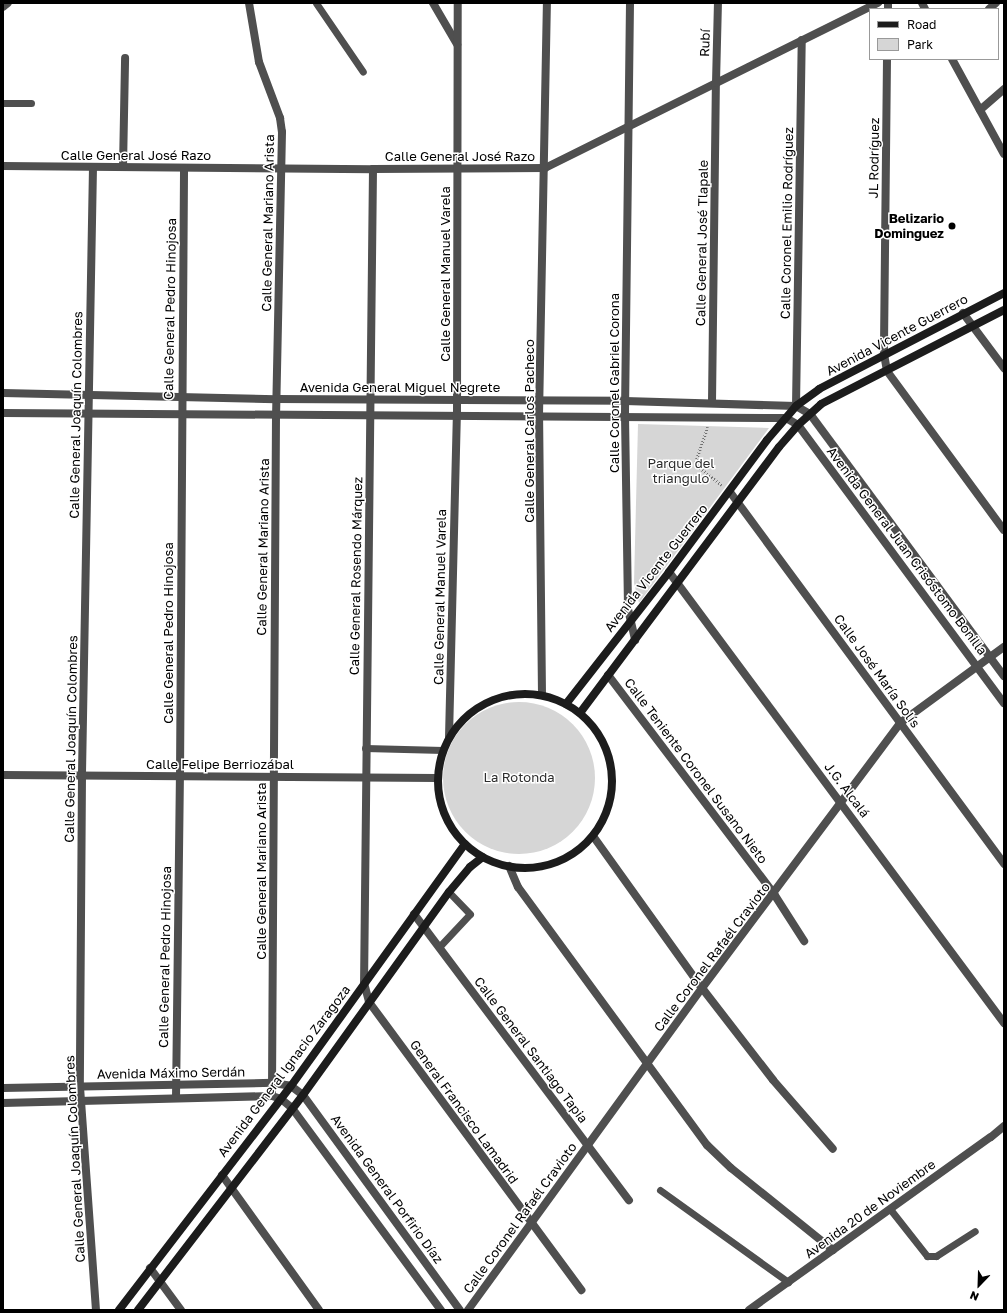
<!DOCTYPE html>
<meta charset="utf-8">
<style>
body{margin:0}
#map{position:relative;width:1007px;height:1313px;overflow:hidden;background:#fff;font-family:"Golos Text",sans-serif}
div>[style]{position:absolute}
[style*='--x']{left:calc(var(--x)*1px);top:calc(var(--y)*1px);width:calc(var(--w)*1px);rotate:calc(var(--a)*1deg)}
.green>*{inset:0;background:#d6d6d6}
.round{border-radius:50%}
.path>*{height:2.5px;margin-top:-1.25px;transform-origin:0;background:repeating-linear-gradient(90deg,#717171 0 1px,transparent 0 3px)}
.lane>*{height:7px;margin:-3.5px;padding:0 3.5px;transform-origin:3.5px;border-radius:3.5px;background:#4f4f4f}
.street>*{height:8px;margin:-4px;padding:0 4px;transform-origin:4px;border-radius:4px;background:#4f4f4f}
.secondary>*{height:8px;margin:-4px;padding:0 4px;transform-origin:4px;border-radius:4px;background:#1c1c1c}
.secondary>.ring{margin:-4px;padding:0;box-sizing:content-box;background:none;border:8px solid #1c1c1c;border-radius:50%}
.dots>*{width:11px;height:11px;translate:-50% -50%;box-sizing:border-box;border:2px solid #fff;border-radius:50%}
span{translate:-50% -50%;white-space:nowrap;text-align:center;line-height:1.15;-webkit-text-stroke:3px #fff;paint-order:stroke}
.street-label{font-size:13px;color:#000}
.poi-label{font-size:13px;color:#000;font-weight:700}
.right{translate:-100% -50%;text-align:right}
.park-label{font-size:13px;color:#2d2d2d}
.frame{position:absolute;inset:0;border:4px solid #000;pointer-events:none}
.legend{position:absolute;left:869px;top:8px;width:130px;height:52px;box-sizing:border-box;background:#fff;border:1px solid #999;margin:0;padding:5px 7px;list-style:none;font-size:12px;color:#000}
.legend li{display:flex;align-items:center;gap:8px;height:20px}
.legend b{width:20px;border:1px solid #999}
.north{position:absolute;left:959px;top:1265px;width:40px;height:40px;-webkit-text-stroke:3px #fff;paint-order:stroke;rotate:203deg;font-size:11px;font-weight:700;line-height:16px;text-align:center;color:#000}
.north::after{content:'';display:block;margin:auto;width:14px;height:18px;background:#000;clip-path:polygon(50% 0,100% 100%,50% 72%,0 100%)}
</style>
<div id="map">
<div class="green">
<i style="clip-path:polygon(638px 424px,769px 428px,639px 603px,634px 583px)"></i>
<i class="round" style="left:443px;top:702px;width:152px;height:152px"></i>
</div>
<div class="path">
<i style="--x:708;--y:427;--w:39;--a:109"></i>
<i style="--x:695;--y:464;--w:34;--a:38"></i>
</div>
<div class="lane">
<i style="--x:316;--y:3;--w:83;--a:55.7"></i>
<i style="--x:3;--y:103;--w:28;--a:0"></i>
<i style="--x:365;--y:748;--w:78;--a:1.5"></i>
<i style="--x:439;--y:947;--w:45;--a:-46.8"></i>
<i style="--x:470;--y:914;--w:30;--a:-134"></i>
<i style="--x:660;--y:1190;--w:158;--a:35.7"></i>
<i style="--x:890;--y:1209;--w:60;--a:51.8"></i>
<i style="--x:927;--y:1256;--w:9;--a:0"></i>
<i style="--x:936;--y:1256;--w:46;--a:-32.7"></i>
</div>
<div class="street">
<i style="--x:249;--y:3;--w:60;--a:80.4"></i>
<i style="--x:259;--y:62;--w:60;--a:69.4"></i>
<i style="--x:280;--y:118;--w:14;--a:82"></i>
<i style="--x:282;--y:132;--w:284;--a:91.2"></i>
<i style="--x:276;--y:416;--w:680;--a:90.34"></i>
<i style="--x:433;--y:3;--w:48;--a:59.7"></i>
<i style="--x:630;--y:3;--w:413;--a:90.7"></i>
<i style="--x:625;--y:416;--w:193;--a:89.1"></i>
<i style="--x:628;--y:609;--w:32;--a:77"></i>
<i style="--x:922;--y:3;--w:7;--a:63"></i>
<i style="--x:3;--y:7;--w:6;--a:-39"></i>
<i style="--x:888;--y:9;--w:6;--a:-90"></i>
<i style="--x:989;--y:9;--w:9;--a:-41"></i>
<i style="--x:887;--y:59;--w:295;--a:90.6"></i>
<i style="--x:884;--y:354;--w:17;--a:80"></i>
<i style="--x:887;--y:371;--w:197;--a:53.7"></i>
<i style="--x:952;--y:59;--w:108;--a:61.3"></i>
<i style="--x:980;--y:110;--w:32;--a:-41"></i>
<i style="--x:3;--y:166;--w:370;--a:0.5"></i>
<i style="--x:373;--y:169;--w:172;--a:-0.3"></i>
<i style="--x:545;--y:168;--w:372;--a:-26.4"></i>
<i style="--x:93;--y:167;--w:608;--a:91.04"></i>
<i style="--x:82;--y:775;--w:312;--a:90.4"></i>
<i style="--x:80;--y:1087;--w:224;--a:85.9"></i>
<i style="--x:123;--y:167;--w:109;--a:-88.9"></i>
<i style="--x:373;--y:169;--w:814;--a:90.63"></i>
<i style="--x:364;--y:983;--w:20;--a:75"></i>
<i style="--x:369;--y:1002;--w:358;--a:53.6"></i>
<i style="--x:963;--y:313;--w:69;--a:53.3"></i>
<i style="--x:3;--y:393;--w:273;--a:1.3"></i>
<i style="--x:276;--y:399;--w:349;--a:0.3"></i>
<i style="--x:625;--y:401;--w:171;--a:1.7"></i>
<i style="--x:796;--y:406;--w:16;--a:30"></i>
<i style="--x:810;--y:414;--w:326;--a:53.5"></i>
<i style="--x:712;--y:402;--w:319;--a:-89.3"></i>
<i style="--x:716;--y:83;--w:80;--a:-88.6"></i>
<i style="--x:796;--y:406;--w:366;--a:-89.1"></i>
<i style="--x:3;--y:413;--w:783;--a:0.37"></i>
<i style="--x:786;--y:418;--w:14;--a:30"></i>
<i style="--x:798;--y:425;--w:346;--a:53.5"></i>
<i style="--x:730;--y:492;--w:462;--a:53.6"></i>
<i style="--x:669;--y:572;--w:562;--a:53.4"></i>
<i style="--x:608;--y:675;--w:275;--a:52.8"></i>
<i style="--x:774;--y:894;--w:56;--a:57.4"></i>
<i style="--x:542;--y:695;--w:280;--a:-90.6"></i>
<i style="--x:539;--y:415;--w:412;--a:-88.9"></i>
<i style="--x:449;--y:737;--w:321;--a:-88.6"></i>
<i style="--x:457;--y:416;--w:413;--a:-89.9"></i>
<i style="--x:3;--y:775;--w:434;--a:0.4"></i>
<i style="--x:593;--y:836;--w:187;--a:54.4"></i>
<i style="--x:702;--y:988;--w:116;--a:52.3"></i>
<i style="--x:773;--y:1080;--w:91;--a:49"></i>
<i style="--x:509;--y:866;--w:23;--a:67"></i>
<i style="--x:518;--y:887;--w:320;--a:53.8"></i>
<i style="--x:707;--y:1145;--w:33;--a:44"></i>
<i style="--x:731;--y:1168;--w:131;--a:38.8"></i>
<i style="--x:414;--y:914;--w:358;--a:53.1"></i>
<i style="--x:3;--y:1088;--w:270;--a:-1.1"></i>
<i style="--x:273;--y:1083;--w:18;--a:9"></i>
<i style="--x:291;--y:1086;--w:15;--a:37"></i>
<i style="--x:303;--y:1095;--w:266;--a:53.9"></i>
<i style="--x:176;--y:1098;--w:322;--a:-89.3"></i>
<i style="--x:180;--y:776;--w:608;--a:-89.62"></i>
<i style="--x:3;--y:1103;--w:269;--a:-1.5"></i>
<i style="--x:272;--y:1096;--w:9;--a:18"></i>
<i style="--x:281;--y:1099;--w:14;--a:39"></i>
<i style="--x:292;--y:1108;--w:251;--a:53.6"></i>
<i style="--x:222;--y:1175;--w:166;--a:54.3"></i>
<i style="--x:150;--y:1268;--w:52;--a:53.6"></i>
<i style="--x:468;--y:1310;--w:398;--a:-54"></i>
<i style="--x:702;--y:988;--w:331;--a:-53.2"></i>
<i style="--x:900;--y:723;--w:129;--a:-36.2"></i>
<i style="--x:749;--y:1310;--w:297;--a:-35.6"></i>
<i style="--x:991;--y:1137;--w:17;--a:-40"></i>
</div>
<div class="secondary">
<i class="ring" style="left:438px;top:694px;width:166px;height:166px"></i>
<i style="--x:566;--y:704;--w:167;--a:-52"></i>
<i style="--x:669;--y:572;--w:164;--a:-53.4"></i>
<i style="--x:767;--y:440;--w:45;--a:-49.5"></i>
<i style="--x:796;--y:406;--w:29;--a:-36"></i>
<i style="--x:819;--y:389;--w:208;--a:-27.4"></i>
<i style="--x:580;--y:713;--w:332;--a:-53.2"></i>
<i style="--x:779;--y:447;--w:29;--a:-49"></i>
<i style="--x:798;--y:425;--w:31;--a:-42"></i>
<i style="--x:821;--y:404;--w:206;--a:-27.2"></i>
<i style="--x:119;--y:1310;--w:282;--a:-52.5"></i>
<i style="--x:291;--y:1086;--w:298;--a:-54.3"></i>
<i style="--x:138;--y:1310;--w:271;--a:-52.5"></i>
<i style="--x:303;--y:1095;--w:250;--a:-54.3"></i>
<i style="--x:449;--y:892;--w:33;--a:-50"></i>
<i style="--x:470;--y:867;--w:16;--a:-38"></i>
</div>
<div class="dots">
<i style="left:952px;top:226px;background:#000"></i>
</div>
<div class="street-label">
<span style="left:705px;top:43px;rotate:-88deg">Rubí</span>
<span style="left:136px;top:155px">Calle General José Razo</span>
<span style="left:460px;top:156px">Calle General José Razo</span>
<span style="left:874px;top:158px;rotate:-89deg">JL Rodríguez</span>
<span style="left:268px;top:223px;rotate:-89deg">Calle General Mariano Arista</span>
<span style="left:787px;top:223px;rotate:-89deg">Calle Coronel Emilio Rodríguez</span>
<span style="left:702px;top:243px;rotate:-89deg">Calle General José Tlapale</span>
<span style="left:445px;top:274px;rotate:-90deg">Calle General Manuel Varela</span>
<span style="left:170px;top:309px;rotate:-89deg">Calle General Pedro Hinojosa</span>
<span style="left:897px;top:335px;rotate:-28deg">Avenida Vicente Guerrero</span>
<span style="left:614px;top:383px;rotate:-90deg">Calle Coronel Gabriel Corona</span>
<span style="left:400px;top:387px">Avenida General Miguel Negrete</span>
<span style="left:76px;top:415px;rotate:-89deg">Calle General Joaquín Colombres</span>
<span style="left:529px;top:431px;rotate:-90deg">Calle General Carlos Pacheco</span>
<span style="left:263px;top:547px;rotate:-89deg">Calle General Mariano Arista</span>
<span style="left:907px;top:551px;rotate:53deg">Avenida General Juan Crisóstomo Bonilla</span>
<span style="left:656px;top:568px;rotate:-52deg">Avenida Vicente Guerrero</span>
<span style="left:356px;top:576px;rotate:-89deg">Calle General Rosendo Márquez</span>
<span style="left:440px;top:597px;rotate:-89deg">Calle General Manuel Varela</span>
<span style="left:168px;top:633px;rotate:-90deg">Calle General Pedro Hinojosa</span>
<span style="left:877px;top:671px;rotate:54deg">Calle José María Solís</span>
<span style="left:71px;top:739px;rotate:-89deg">Calle General Joaquín Colombres</span>
<span style="left:220px;top:764px">Calle Felipe Berriozábal</span>
<span style="left:696px;top:771px;rotate:53deg">Calle Teniente Coronel Susano Nieto</span>
<span style="left:847px;top:790px;rotate:53deg">J.G. Alcalá</span>
<span style="left:261px;top:871px;rotate:-90deg">Calle General Mariano Arista</span>
<span style="left:165px;top:957px;rotate:-89deg">Calle General Pedro Hinojosa</span>
<span style="left:712px;top:957px;rotate:-53deg">Calle Coronel Rafaél Cravioto</span>
<span style="left:531px;top:1050px;rotate:53deg">Calle General Santiago Tapia</span>
<span style="left:284px;top:1071px;rotate:-53deg">Avenida General Ignacio Zaragoza</span>
<span style="left:171px;top:1073px;rotate:-1deg">Avenida Máximo Serdán</span>
<span style="left:464px;top:1112px;rotate:54deg">General Francisco Lamadrid</span>
<span style="left:75px;top:1159px;rotate:-93deg">Calle General Joaquín Colombres</span>
<span style="left:387px;top:1189px;rotate:54deg">Avenida General Porfirio Díaz</span>
<span style="left:870px;top:1209px;rotate:-36deg">Avenida 20 de Noviembre</span>
<span style="left:520px;top:1218px;rotate:-54deg">Calle Coronel Rafaél Cravioto</span>
</div>
<div class="poi-label">
<span class="right" style="left:944px;top:226px">Belizario<br>Dominguez</span>
</div>
<div class="park-label">
<span style="left:681px;top:471px">Parque del<br>triangulo</span>
<span style="left:519px;top:777px">La Rotonda</span>
</div>
<div class="frame"></div>
<ul class="legend">
<li><b style="height:5px;background:#1c1c1c"></b>Road</li>
<li><b style="height:11px;background:#d6d6d6"></b>Park</li>
</ul>
<div class="north">N</div>
</div>
